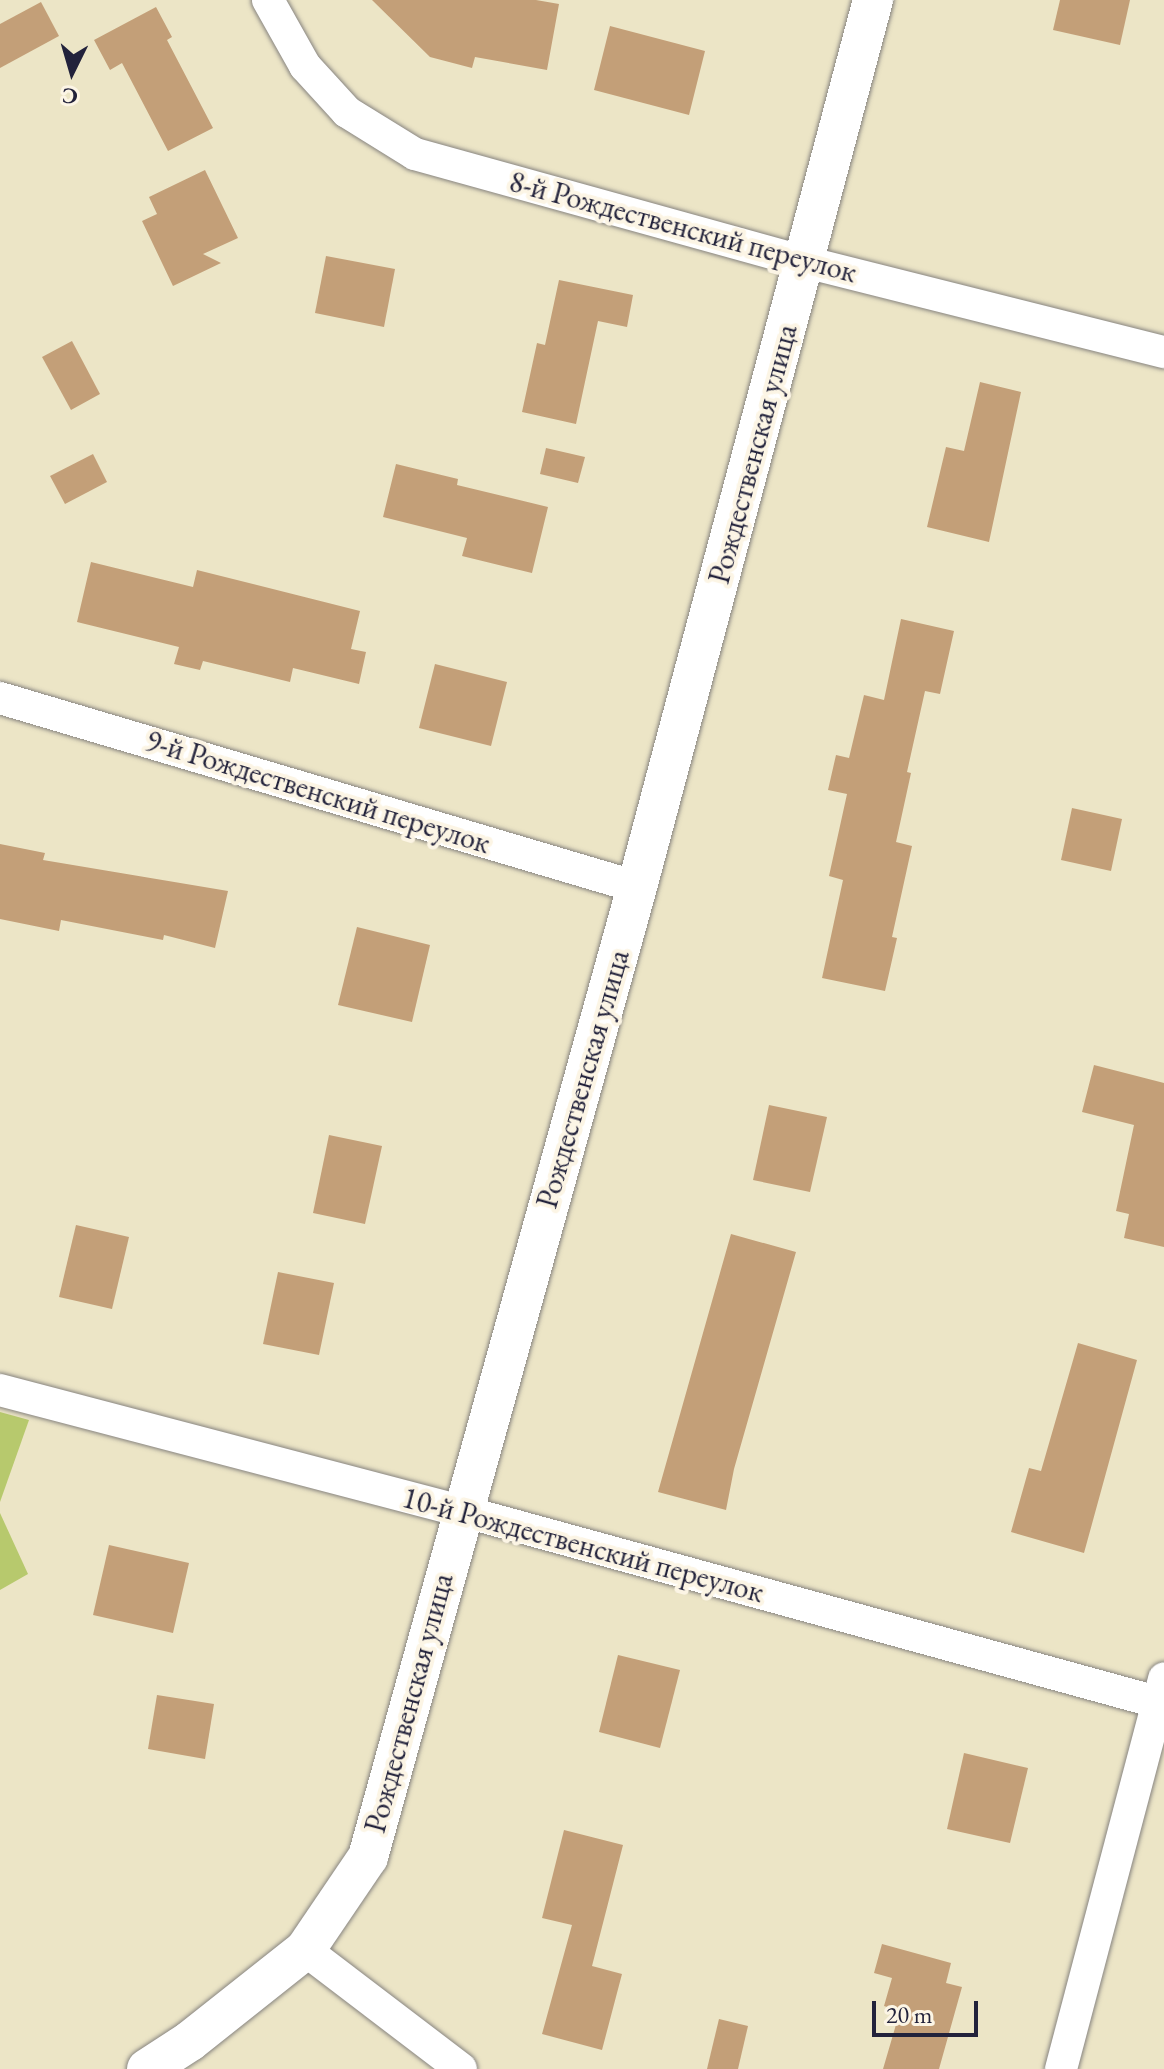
<!DOCTYPE html>
<meta charset="utf-8">
<style>
body{margin:0}
#map{position:relative;width:1164px;height:2069px;overflow:hidden;background:#ece5c6;font-family:"EB Garamond",serif}
div>[style]{position:absolute}
[style*='--x']{left:calc(var(--x)*1px);top:calc(var(--y)*1px);width:calc(var(--w)*1px);rotate:calc(var(--a)*1deg)}
.green>*{inset:0;background:#b7c96d}
.building>*{inset:0;background:#c39f78}
.roads{filter:drop-shadow(0 0 2px #878480) drop-shadow(0 0 2px #878480)}
.minor>*{height:32px;margin:-16px;padding:0 16px;transform-origin:16px;border-radius:16px;background:#fff}
.tertiary>*{height:40px;margin:-20px;padding:0 20px;transform-origin:20px;border-radius:20px;background:#fff}
span{translate:-50% -50%;white-space:nowrap;text-align:center;line-height:1.15;-webkit-text-stroke:8px #fcf5e5;paint-order:stroke}
.street-label{font-size:30px;color:#22223b}
.north{position:absolute;left:32px;top:32px;width:80px;height:80px;-webkit-text-stroke:6px #fcf5e5;paint-order:stroke;rotate:185deg;font-size:22px;font-weight:700;line-height:32px;text-align:center;color:#22223b}
.north::after{content:'';display:block;margin:auto;width:28px;height:36px;background:#22223b;clip-path:polygon(50% 0,100% 100%,50% 72%,0 100%)}
.scale{position:absolute;left:872px;top:2001px;width:106px;height:36px;box-sizing:border-box;border:4px solid #22223b;border-top:0;padding-left:10px;font-size:24px;line-height:28px;white-space:nowrap;color:#22223b;-webkit-text-stroke:6px #fcf5e5;paint-order:stroke}
</style>
<div id="map">
<div class="green">
<i style="clip-path:polygon(0 1412px,29px 1420px,0 1502px)"></i>
<i style="clip-path:polygon(0 1513px,28px 1574px,0 1590px)"></i>
</div>
<div class="building">
<i style="clip-path:polygon(372px 0,536px 0,559px 4px,547px 70px,475px 57px,472px 68px,430px 57px)"></i>
<i style="clip-path:polygon(1060px 0,1130px 0,1120px 45px,1053px 30px)"></i>
<i style="clip-path:polygon(41px 2px,59px 36px,0 68px,0 24px)"></i>
<i style="clip-path:polygon(156px 7px,172px 37px,167px 40px,213px 128px,168px 151px,122px 63px,110px 70px,94px 40px)"></i>
<i style="clip-path:polygon(610px 26px,705px 51px,689px 115px,594px 90px)"></i>
<i style="clip-path:polygon(205px 170px,238px 238px,203px 254px,221px 263px,173px 286px,142px 221px,157px 214px,149px 197px)"></i>
<i style="clip-path:polygon(326px 256px,395px 269px,384px 327px,315px 313px)"></i>
<i style="clip-path:polygon(559px 280px,633px 295px,627px 327px,598px 321px,576px 424px,522px 412px,537px 343px,545px 345px)"></i>
<i style="clip-path:polygon(72px 341px,100px 394px,71px 410px,42px 357px)"></i>
<i style="clip-path:polygon(980px 382px,1021px 392px,989px 542px,927px 527px,946px 447px,964px 451px)"></i>
<i style="clip-path:polygon(546px 448px,585px 457px,578px 483px,540px 474px)"></i>
<i style="clip-path:polygon(93px 454px,107px 482px,65px 504px,50px 476px)"></i>
<i style="clip-path:polygon(396px 464px,458px 479px,457px 485px,548px 507px,532px 573px,462px 556px,467px 538px,383px 517px)"></i>
<i style="clip-path:polygon(91px 562px,193px 587px,197px 570px,360px 611px,351px 649px,366px 652px,359px 684px,293px 668px,290px 682px,203px 661px,200px 670px,174px 664px,179px 647px,77px 622px)"></i>
<i style="clip-path:polygon(901px 619px,954px 631px,940px 694px,925px 691px,907px 772px,911px 773px,896px 842px,912px 846px,892px 937px,897px 938px,885px 991px,822px 978px,843px 880px,829px 876px,847px 794px,828px 790px,836px 755px,849px 758px,864px 695px,884px 700px)"></i>
<i style="clip-path:polygon(435px 664px,507px 682px,491px 746px,419px 728px)"></i>
<i style="clip-path:polygon(1072px 808px,1122px 819px,1111px 871px,1061px 860px)"></i>
<i style="clip-path:polygon(0 844px,45px 853px,43px 860px,228px 891px,215px 948px,164px 935px,163px 940px,61px 920px,59px 931px,0 919px)"></i>
<i style="clip-path:polygon(357px 927px,430px 945px,412px 1022px,338px 1005px)"></i>
<i style="clip-path:polygon(1094px 1065px,1164px 1083px,1164px 1247px,1124px 1238px,1129px 1214px,1116px 1211px,1134px 1125px,1082px 1112px)"></i>
<i style="clip-path:polygon(769px 1105px,827px 1117px,810px 1192px,753px 1180px)"></i>
<i style="clip-path:polygon(329px 1135px,382px 1146px,365px 1224px,313px 1213px)"></i>
<i style="clip-path:polygon(76px 1225px,129px 1237px,112px 1309px,59px 1297px)"></i>
<i style="clip-path:polygon(731px 1234px,796px 1252px,734px 1469px,726px 1510px,658px 1492px)"></i>
<i style="clip-path:polygon(278px 1272px,334px 1283px,319px 1355px,263px 1344px)"></i>
<i style="clip-path:polygon(1078px 1343px,1137px 1360px,1084px 1553px,1011px 1532px,1029px 1468px,1041px 1471px)"></i>
<i style="clip-path:polygon(109px 1545px,189px 1563px,173px 1633px,93px 1615px)"></i>
<i style="clip-path:polygon(618px 1655px,680px 1670px,660px 1748px,599px 1732px)"></i>
<i style="clip-path:polygon(157px 1695px,214px 1704px,205px 1759px,148px 1749px)"></i>
<i style="clip-path:polygon(964px 1753px,1028px 1768px,1010px 1843px,947px 1829px)"></i>
<i style="clip-path:polygon(564px 1830px,623px 1845px,592px 1966px,622px 1974px,602px 2050px,542px 2034px,572px 1925px,542px 1918px)"></i>
<i style="clip-path:polygon(882px 1944px,951px 1963px,946px 1983px,962px 1987px,939px 2069px,883px 2069px,900px 2011px,884px 2006px,892px 1978px,874px 1973px)"></i>
<i style="clip-path:polygon(719px 2019px,748px 2026px,738px 2069px,707px 2069px)"></i>
</div>
<div class="roads">
<div class="minor">
<i style="--x:268;--y:0;--w:76;--a:60.7"></i>
<i style="--x:305;--y:66;--w:62;--a:47.6"></i>
<i style="--x:347;--y:112;--w:80;--a:31.7"></i>
<i style="--x:415;--y:154;--w:405;--a:15.5"></i>
<i style="--x:805;--y:262;--w:370;--a:14.1"></i>
<i style="--x:0;--y:698;--w:664;--a:16.53"></i>
<i style="--x:0;--y:1390;--w:478;--a:14.7"></i>
<i style="--x:462;--y:1511;--w:728;--a:15.37"></i>
<i style="--x:305;--y:1950;--w:196;--a:37.3"></i>
<i style="--x:1061;--y:2069;--w:404;--a:-75.2"></i>
</div>
<div class="tertiary">
<i style="--x:147;--y:2069;--w:51;--a:-33.1"></i>
<i style="--x:190;--y:2041;--w:147;--a:-38.4"></i>
<i style="--x:305;--y:1950;--w:112;--a:-55.9"></i>
<i style="--x:368;--y:1857;--w:1007;--a:-74.5"></i>
<i style="--x:637;--y:887;--w:918;--a:-75.1"></i>
</div>
</div>
<div class="street-label">
<span style="left:683px;top:227px;rotate:15deg">8-й Рождественский переулок</span>
<span style="left:753px;top:454px;rotate:-75deg">Рождественская улица</span>
<span style="left:318px;top:792px;rotate:17deg">9-й Рождественский переулок</span>
<span style="left:583px;top:1079px;rotate:-74deg">Рождественская улица</span>
<span style="left:583px;top:1545px;rotate:15deg">10-й Рождественский переулок</span>
<span style="left:409px;top:1703px;rotate:-75deg">Рождественская улица</span>
</div>
<div class="north">С</div>
<div class="scale">20 m</div>
</div>
